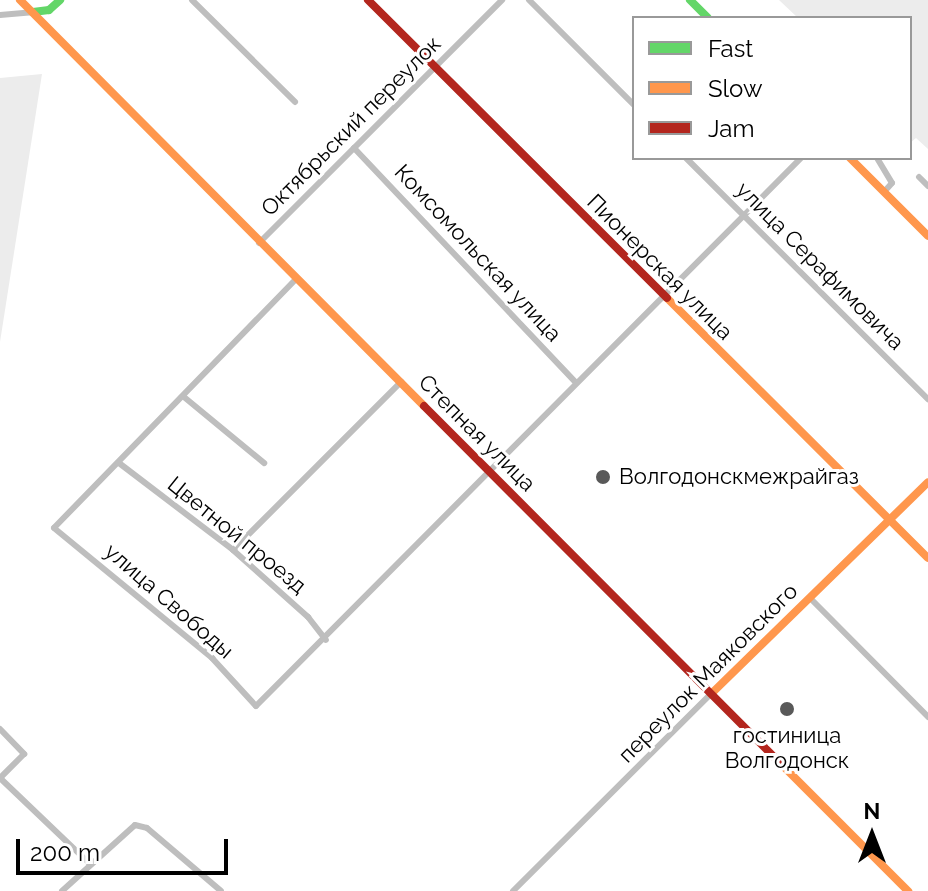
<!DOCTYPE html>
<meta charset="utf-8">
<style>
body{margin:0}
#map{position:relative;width:928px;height:891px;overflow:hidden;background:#fff;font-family:Raleway,sans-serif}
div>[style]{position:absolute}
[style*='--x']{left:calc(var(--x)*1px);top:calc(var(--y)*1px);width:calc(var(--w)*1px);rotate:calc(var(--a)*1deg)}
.green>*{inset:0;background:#ececec}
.street>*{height:6px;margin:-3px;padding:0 3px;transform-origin:3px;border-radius:3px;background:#bebebe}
.fast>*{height:8px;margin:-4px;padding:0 4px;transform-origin:4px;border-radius:4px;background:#63d668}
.slow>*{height:8px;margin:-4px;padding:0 4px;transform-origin:4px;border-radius:4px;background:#ff974d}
.jam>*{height:8px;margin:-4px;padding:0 4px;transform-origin:4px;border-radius:4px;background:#b3261e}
.dots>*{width:22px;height:22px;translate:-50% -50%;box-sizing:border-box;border:4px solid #fff;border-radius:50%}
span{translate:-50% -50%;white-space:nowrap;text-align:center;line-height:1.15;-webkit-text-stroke:6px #fff;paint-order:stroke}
.street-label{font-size:22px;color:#000}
.poi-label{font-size:22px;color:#000}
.left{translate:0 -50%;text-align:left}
.legend{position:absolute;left:632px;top:16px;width:280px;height:144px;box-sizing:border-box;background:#fff;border:2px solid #999;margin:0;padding:10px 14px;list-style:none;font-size:24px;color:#000}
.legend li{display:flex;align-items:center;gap:16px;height:40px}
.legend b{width:40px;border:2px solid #999}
.north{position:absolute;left:832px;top:795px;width:80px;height:80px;-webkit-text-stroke:6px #fff;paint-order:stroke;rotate:0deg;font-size:22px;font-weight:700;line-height:32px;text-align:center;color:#000}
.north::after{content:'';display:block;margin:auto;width:28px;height:36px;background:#000;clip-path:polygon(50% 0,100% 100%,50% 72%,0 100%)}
.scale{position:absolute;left:16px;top:839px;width:212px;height:36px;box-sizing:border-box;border:4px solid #000;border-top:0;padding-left:10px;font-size:24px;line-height:28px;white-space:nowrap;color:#000;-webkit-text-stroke:6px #fff;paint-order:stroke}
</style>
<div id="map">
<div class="green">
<i style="clip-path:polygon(779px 0,928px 0,928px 149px,916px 138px,910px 143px,910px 18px,798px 18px)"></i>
<i style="clip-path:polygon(42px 74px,0 342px,0 78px)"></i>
</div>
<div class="street">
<i style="--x:192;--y:0;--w:145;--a:44.7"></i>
<i style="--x:529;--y:0;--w:148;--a:45"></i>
<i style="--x:0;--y:15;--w:32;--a:-5"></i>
<i style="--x:354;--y:148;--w:323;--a:46.6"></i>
<i style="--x:686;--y:158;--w:342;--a:44.9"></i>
<i style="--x:877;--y:158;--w:29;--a:59"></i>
<i style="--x:892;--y:183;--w:12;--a:132"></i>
<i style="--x:919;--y:177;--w:13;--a:45"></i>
<i style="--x:259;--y:243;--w:344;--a:-45"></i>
<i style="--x:296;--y:279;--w:347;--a:134.2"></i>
<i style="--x:54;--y:528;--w:205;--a:39.4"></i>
<i style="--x:212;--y:658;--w:65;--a:47.5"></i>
<i style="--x:256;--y:706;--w:773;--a:-45.16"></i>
<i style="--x:184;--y:397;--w:104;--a:39.5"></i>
<i style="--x:119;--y:463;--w:143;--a:37.3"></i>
<i style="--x:233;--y:550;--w:101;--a:41.8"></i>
<i style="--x:308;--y:617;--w:29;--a:52"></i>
<i style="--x:233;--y:550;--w:238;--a:-45"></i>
<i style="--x:810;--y:598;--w:168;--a:45.2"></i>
<i style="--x:0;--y:729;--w:35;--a:46"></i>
<i style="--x:24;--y:754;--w:34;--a:135"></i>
<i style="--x:0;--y:778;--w:124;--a:43.7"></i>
<i style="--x:62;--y:891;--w:98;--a:-42.1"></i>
<i style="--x:135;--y:825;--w:12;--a:14"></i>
<i style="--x:147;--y:828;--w:97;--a:40.4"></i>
<i style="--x:513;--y:891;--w:279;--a:-44.9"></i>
</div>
<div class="fast">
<i style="--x:690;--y:0;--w:25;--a:45"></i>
<i style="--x:33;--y:12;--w:16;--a:-7"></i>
<i style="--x:49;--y:10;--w:15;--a:-42"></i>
</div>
<div class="slow">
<i style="--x:20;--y:0;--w:573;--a:45.14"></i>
<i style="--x:850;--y:158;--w:110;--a:45"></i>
<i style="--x:667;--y:298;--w:368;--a:44.9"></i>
<i style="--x:711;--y:694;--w:303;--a:-44.3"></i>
<i style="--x:781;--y:764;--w:180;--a:45"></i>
</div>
<div class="jam">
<i style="--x:368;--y:0;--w:422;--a:44.9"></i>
<i style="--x:424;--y:406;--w:506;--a:45.08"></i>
</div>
<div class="dots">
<i style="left:603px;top:477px;background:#595959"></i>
<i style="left:787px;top:709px;background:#595959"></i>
</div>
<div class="street-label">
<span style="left:351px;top:126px;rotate:-45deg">Октябрьский переулок</span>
<span style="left:478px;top:253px;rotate:47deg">Комсомольская улица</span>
<span style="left:820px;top:266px;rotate:45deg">улица Серафимовича</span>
<span style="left:660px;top:267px;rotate:45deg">Пионерская улица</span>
<span style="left:477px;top:433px;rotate:45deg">Степная улица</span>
<span style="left:237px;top:535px;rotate:39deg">Цветной проезд</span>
<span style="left:169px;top:601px;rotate:41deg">улица Свободы</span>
<span style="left:708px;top:673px;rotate:-45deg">переулок Маяковского</span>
</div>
<div class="poi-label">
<span class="left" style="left:619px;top:477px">Волгодонскмежрайгаз</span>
<span style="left:787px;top:748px">гостиница<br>Волгодонск</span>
</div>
<ul class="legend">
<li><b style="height:10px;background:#63d668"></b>Fast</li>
<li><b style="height:10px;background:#ff974d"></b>Slow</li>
<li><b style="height:10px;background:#b3261e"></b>Jam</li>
</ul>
<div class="north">N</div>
<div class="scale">200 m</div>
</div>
